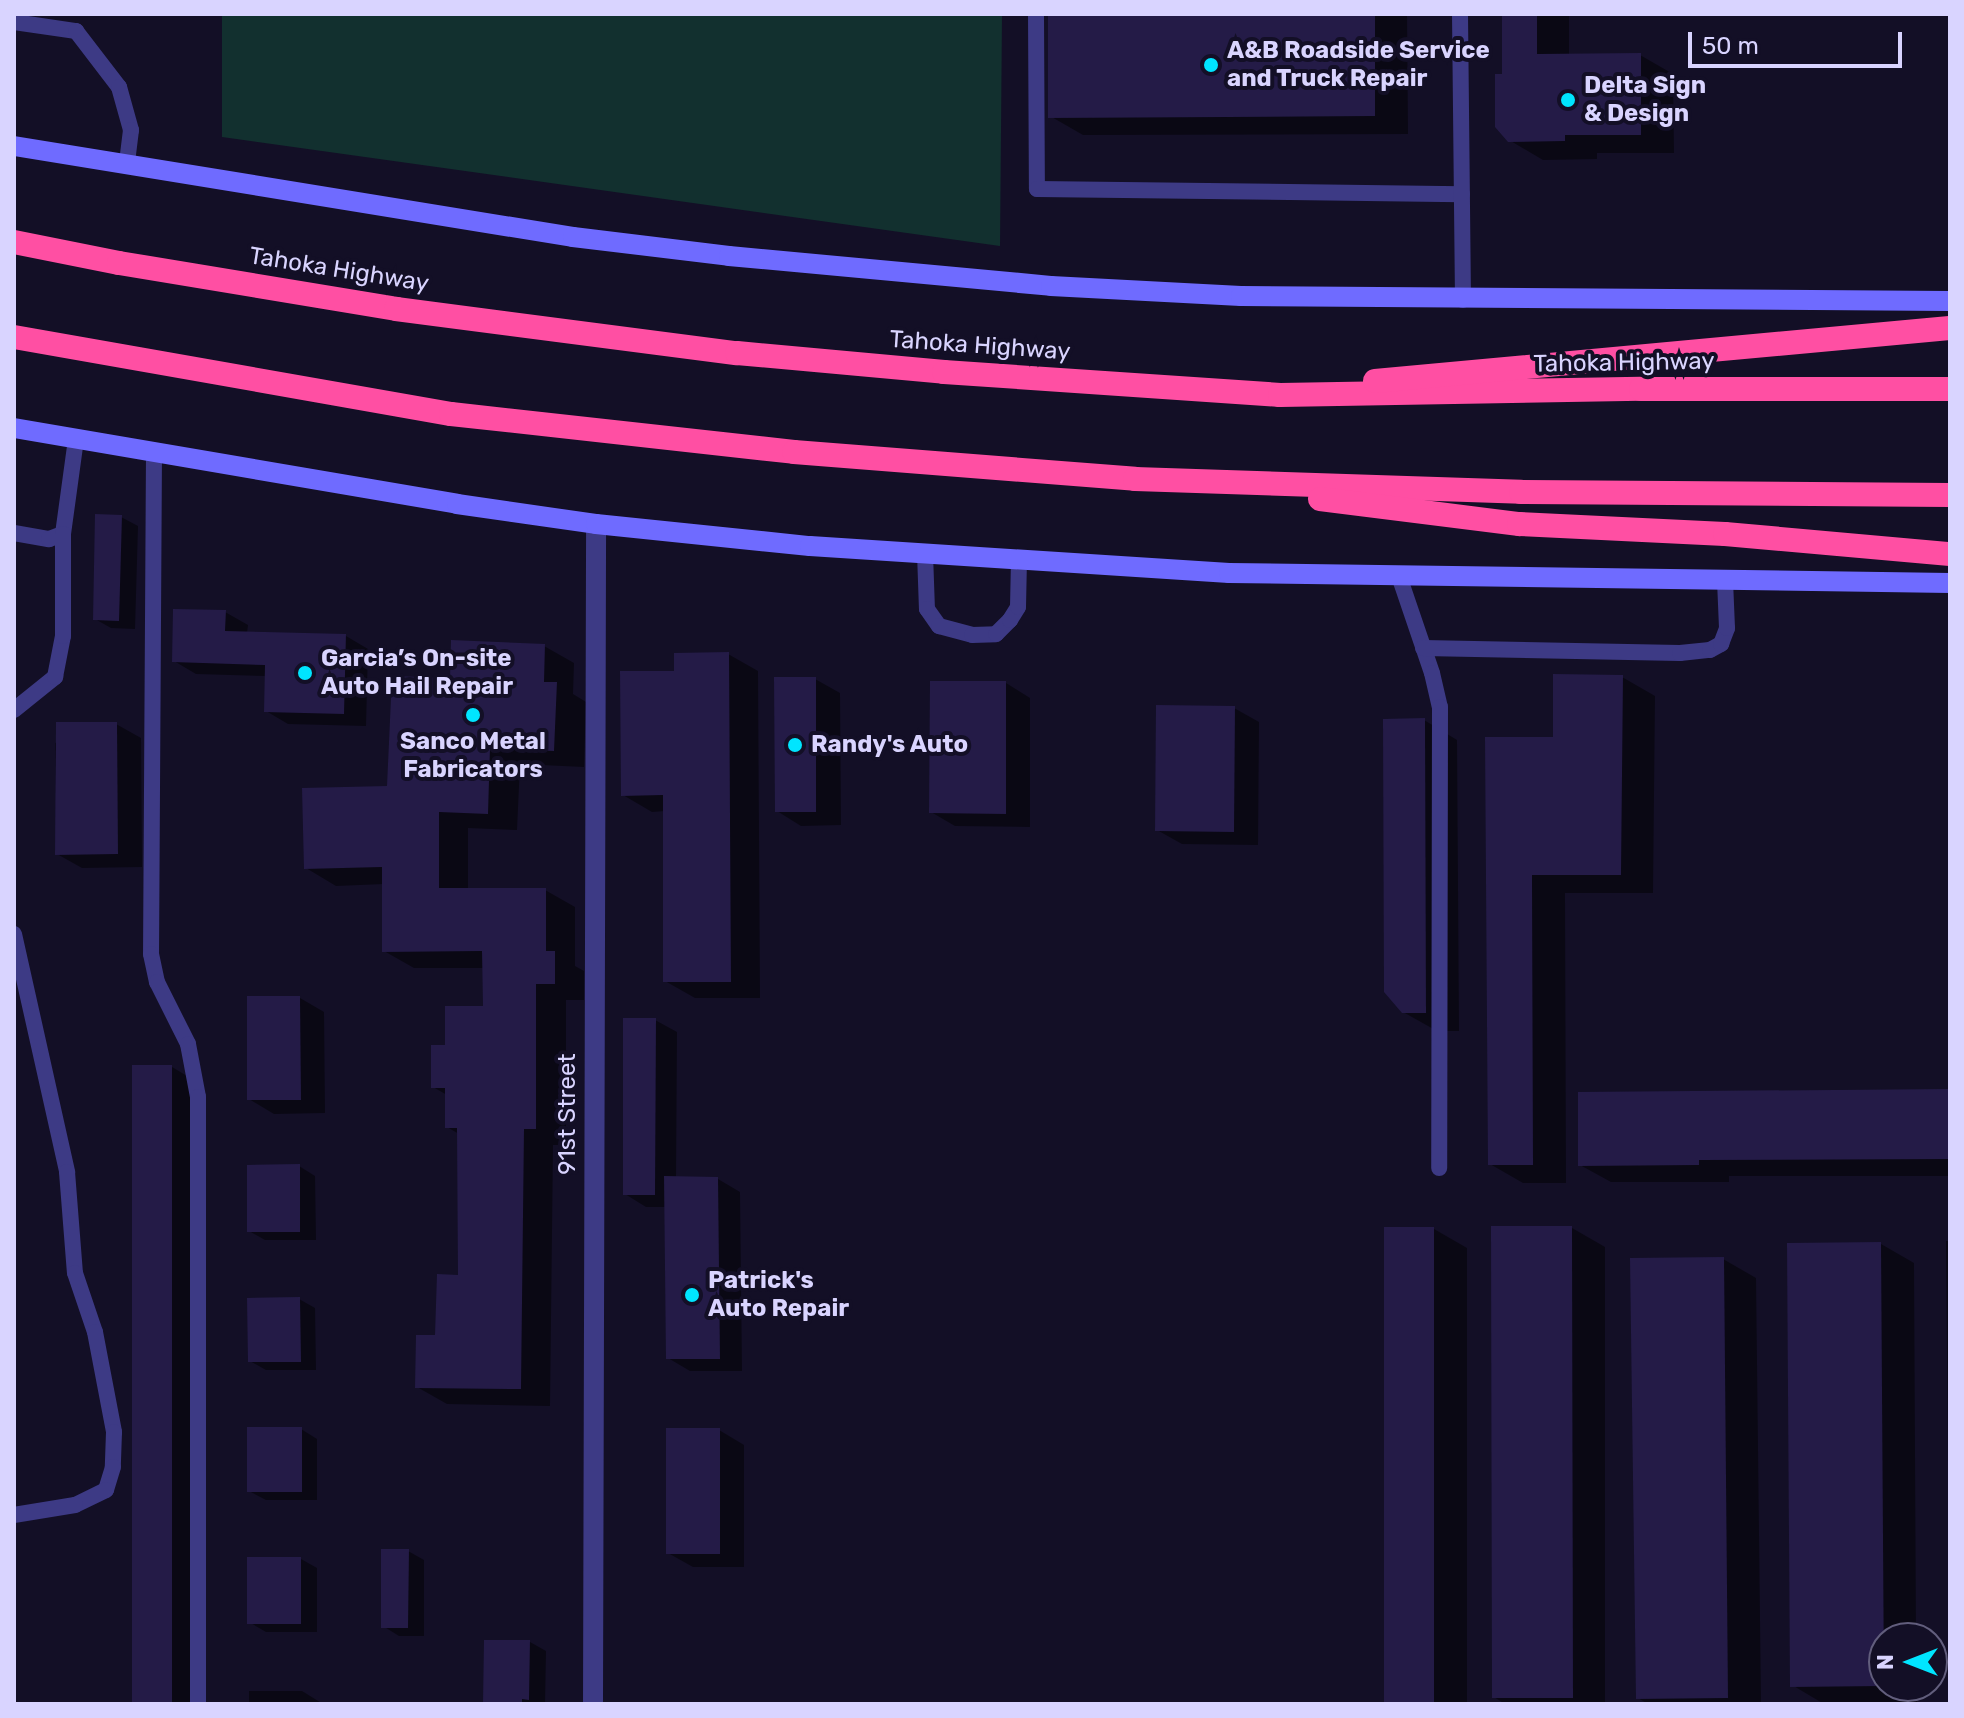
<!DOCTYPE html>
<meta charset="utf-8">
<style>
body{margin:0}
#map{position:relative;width:1964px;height:1718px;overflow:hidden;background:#130f26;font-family:Rubik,sans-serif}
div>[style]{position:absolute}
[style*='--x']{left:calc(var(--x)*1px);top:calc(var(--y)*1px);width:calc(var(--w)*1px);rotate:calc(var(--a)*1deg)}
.green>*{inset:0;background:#12302f}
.shadow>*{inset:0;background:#0007}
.building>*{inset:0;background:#241b47}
.lane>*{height:16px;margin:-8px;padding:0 8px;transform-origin:8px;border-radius:8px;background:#3d3a85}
.street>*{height:20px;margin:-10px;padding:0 10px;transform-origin:10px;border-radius:10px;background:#3d3a85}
.secondary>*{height:20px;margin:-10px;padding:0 10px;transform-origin:10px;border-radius:10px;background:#6f6bff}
.highway>*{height:24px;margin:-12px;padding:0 12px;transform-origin:12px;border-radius:12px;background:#ff4fa3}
.dots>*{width:22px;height:22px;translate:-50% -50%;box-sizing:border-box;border:4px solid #130f26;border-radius:50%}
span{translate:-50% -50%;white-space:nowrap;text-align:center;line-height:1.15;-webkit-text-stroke:8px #130f26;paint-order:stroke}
.poi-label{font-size:24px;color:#d9d4ff;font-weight:700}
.left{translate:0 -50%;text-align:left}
.street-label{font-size:24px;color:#d9d4ff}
.frame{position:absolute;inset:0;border:16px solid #d9d4ff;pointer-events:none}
.north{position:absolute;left:1868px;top:1622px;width:80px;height:80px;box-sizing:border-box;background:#130f26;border:2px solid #625e7d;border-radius:50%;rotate:270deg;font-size:22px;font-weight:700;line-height:32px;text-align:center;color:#d9d4ff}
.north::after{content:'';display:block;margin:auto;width:28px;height:36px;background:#00e5ff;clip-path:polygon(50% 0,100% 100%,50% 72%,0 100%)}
.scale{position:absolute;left:1688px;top:32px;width:214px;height:36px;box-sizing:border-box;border:4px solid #d9d4ff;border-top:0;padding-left:10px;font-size:24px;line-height:28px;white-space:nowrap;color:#d9d4ff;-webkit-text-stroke:6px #130f26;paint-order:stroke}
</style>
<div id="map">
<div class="green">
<i style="clip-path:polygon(222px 14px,1002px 14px,1000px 246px,222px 137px)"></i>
</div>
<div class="shadow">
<i style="clip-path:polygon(1050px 14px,1407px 14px,1408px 134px,1083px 135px,1050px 116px)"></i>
<i style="clip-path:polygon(1504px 14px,1569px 14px,1569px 55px,1640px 55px,1673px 74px,1674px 153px,1597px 153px,1597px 159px,1543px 160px,1509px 140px)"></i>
<i style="clip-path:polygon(121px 517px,138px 526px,135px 629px,111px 628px,95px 619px)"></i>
<i style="clip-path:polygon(225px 612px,248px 625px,247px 633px,346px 636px,368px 649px,366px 726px,288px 724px,266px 711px,267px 676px,196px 674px,174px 661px)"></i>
<i style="clip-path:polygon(544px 646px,574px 663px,573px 694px,586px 702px,584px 767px,520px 764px,517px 830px,468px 828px,468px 890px,545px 890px,575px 907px,575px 966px,584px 971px,584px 1000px,566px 1000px,566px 1145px,553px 1145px,550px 1406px,447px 1404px,417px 1387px,460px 1277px,459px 1134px,447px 1127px,447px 1095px,433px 1087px,447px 1047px,485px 1008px,484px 968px,414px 968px,384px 951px,384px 884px,336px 886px,306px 868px,389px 788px,452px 680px)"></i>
<i style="clip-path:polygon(728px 654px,758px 671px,760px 998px,695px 998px,665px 981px,665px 811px,652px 812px,623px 795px,676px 673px)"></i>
<i style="clip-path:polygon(1622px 677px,1655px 696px,1653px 893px,1565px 893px,1566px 1183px,1523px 1183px,1490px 1164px,1487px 739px,1555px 739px)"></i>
<i style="clip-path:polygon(815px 679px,840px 693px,841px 825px,801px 826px,777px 811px)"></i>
<i style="clip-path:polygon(1006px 683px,1030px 698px,1030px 827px,955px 826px,931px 812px)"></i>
<i style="clip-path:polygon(1234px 708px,1259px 722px,1258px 845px,1182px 844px,1157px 830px)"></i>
<i style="clip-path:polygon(1424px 720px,1457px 740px,1459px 1031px,1437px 1031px,1403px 1012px)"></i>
<i style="clip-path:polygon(116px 724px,141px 738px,142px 867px,82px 868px,57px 854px,55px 743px)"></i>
<i style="clip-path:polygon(300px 998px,324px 1012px,325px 1113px,274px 1114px,249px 1099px)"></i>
<i style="clip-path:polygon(655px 1020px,677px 1032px,676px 1179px,718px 1179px,740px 1192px,742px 1371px,690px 1371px,668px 1358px,667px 1207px,646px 1207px,625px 1194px)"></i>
<i style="clip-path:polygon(172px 1067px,197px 1082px,196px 1704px,134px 1704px)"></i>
<i style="clip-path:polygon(1950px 1092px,1950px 1176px,1729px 1176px,1729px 1182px,1611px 1182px,1580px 1165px)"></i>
<i style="clip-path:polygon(299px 1166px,315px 1176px,316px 1240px,265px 1240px,249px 1231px)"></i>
<i style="clip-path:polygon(1572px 1228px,1605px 1247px,1605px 1704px,1505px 1704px,1494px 1697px)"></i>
<i style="clip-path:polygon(1434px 1229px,1467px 1248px,1467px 1704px,1386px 1704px)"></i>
<i style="clip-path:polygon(1946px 1241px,1950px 1241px,1950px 1684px)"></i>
<i style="clip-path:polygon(1881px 1244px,1914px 1263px,1916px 1638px,1884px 1638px,1884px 1686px,1917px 1686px,1917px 1704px,1824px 1704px,1792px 1685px)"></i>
<i style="clip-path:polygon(1723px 1259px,1756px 1278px,1761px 1704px,1648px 1704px,1638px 1698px)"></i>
<i style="clip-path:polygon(299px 1299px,315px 1308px,316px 1370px,266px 1370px,250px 1361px)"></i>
<i style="clip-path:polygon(301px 1429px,317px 1439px,317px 1500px,266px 1500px,249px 1491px)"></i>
<i style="clip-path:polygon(719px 1430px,744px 1445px,744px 1567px,693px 1567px,668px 1553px)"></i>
<i style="clip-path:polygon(408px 1551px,424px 1560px,424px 1636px,399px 1636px,383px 1626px)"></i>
<i style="clip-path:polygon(301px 1559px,317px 1568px,317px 1632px,266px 1632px,249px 1622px)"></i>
<i style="clip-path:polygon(530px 1642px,546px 1651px,545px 1704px,485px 1704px)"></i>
<i style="clip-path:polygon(249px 1691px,302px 1691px,323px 1704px,249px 1704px)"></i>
</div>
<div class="building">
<i style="clip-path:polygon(1048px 14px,1375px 14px,1375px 116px,1048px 118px)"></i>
<i style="clip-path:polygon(1502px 14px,1537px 14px,1537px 54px,1641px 53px,1641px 135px,1565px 135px,1565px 141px,1508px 142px,1495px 127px,1495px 74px,1502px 74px)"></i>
<i style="clip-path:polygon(95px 514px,122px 515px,119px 621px,93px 620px)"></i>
<i style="clip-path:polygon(173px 609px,226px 610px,225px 631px,346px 634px,344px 714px,264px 712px,265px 665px,172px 662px)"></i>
<i style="clip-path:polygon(451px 640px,545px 644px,544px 682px,557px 682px,554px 751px,490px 748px,488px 814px,439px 812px,439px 888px,546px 888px,546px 951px,555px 951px,555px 984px,536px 984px,536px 1129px,524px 1129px,521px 1389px,415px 1388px,416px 1335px,435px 1335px,437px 1274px,458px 1275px,457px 1128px,445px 1128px,445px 1088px,431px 1088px,431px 1045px,445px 1045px,445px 1006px,483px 1006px,482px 951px,382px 952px,382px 867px,304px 869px,302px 788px,387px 786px,392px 676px,450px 678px)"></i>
<i style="clip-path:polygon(729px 652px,731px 982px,663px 982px,663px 795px,621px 796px,620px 671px,674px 671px,674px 653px)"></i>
<i style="clip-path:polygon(1553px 674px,1623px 675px,1621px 875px,1532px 875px,1533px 1165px,1488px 1165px,1485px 737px,1553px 737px)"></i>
<i style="clip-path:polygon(774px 677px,816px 677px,816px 812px,775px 812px)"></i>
<i style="clip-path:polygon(930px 681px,1006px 681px,1006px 814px,929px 813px)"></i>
<i style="clip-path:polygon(1156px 705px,1235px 706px,1234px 832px,1155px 831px)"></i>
<i style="clip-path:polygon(1425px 718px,1426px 1013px,1402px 1013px,1384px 992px,1383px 719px)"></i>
<i style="clip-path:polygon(56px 722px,117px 722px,118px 854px,55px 855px)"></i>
<i style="clip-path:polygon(247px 996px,300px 996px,301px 1100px,247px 1100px)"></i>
<i style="clip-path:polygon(623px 1018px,656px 1018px,655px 1195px,623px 1195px)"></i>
<i style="clip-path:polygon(132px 1065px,172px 1065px,172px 1704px,132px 1704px)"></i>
<i style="clip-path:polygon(1950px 1089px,1950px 1159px,1699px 1160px,1699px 1165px,1578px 1166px,1578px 1092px)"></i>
<i style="clip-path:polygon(300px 1164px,300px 1232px,247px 1232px,247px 1165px)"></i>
<i style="clip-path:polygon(664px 1176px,718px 1177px,720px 1359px,666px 1359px)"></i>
<i style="clip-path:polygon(1491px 1226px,1572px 1226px,1573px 1698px,1492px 1698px)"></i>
<i style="clip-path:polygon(1384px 1227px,1434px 1227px,1434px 1704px,1384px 1704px)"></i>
<i style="clip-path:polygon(1881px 1242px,1884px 1686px,1790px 1687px,1787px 1243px)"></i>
<i style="clip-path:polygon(1724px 1257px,1728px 1698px,1636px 1699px,1630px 1258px)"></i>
<i style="clip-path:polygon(300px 1297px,301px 1362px,248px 1362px,247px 1298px)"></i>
<i style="clip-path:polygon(247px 1427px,302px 1427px,302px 1492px,247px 1492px)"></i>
<i style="clip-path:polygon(666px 1428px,720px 1428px,720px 1554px,666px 1554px)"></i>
<i style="clip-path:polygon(381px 1549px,409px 1549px,408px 1628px,381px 1628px)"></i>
<i style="clip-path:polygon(247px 1557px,301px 1557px,301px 1624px,247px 1624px)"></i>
<i style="clip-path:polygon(484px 1640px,530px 1640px,529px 1700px,522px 1699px,522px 1704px,483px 1704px)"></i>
</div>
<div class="lane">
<i style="--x:1036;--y:14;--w:175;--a:89.7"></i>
<i style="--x:1037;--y:189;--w:425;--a:0.7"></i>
<i style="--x:1460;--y:14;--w:286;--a:89.4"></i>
<i style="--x:14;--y:22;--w:63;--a:8.3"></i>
<i style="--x:76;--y:31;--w:71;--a:52.5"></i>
<i style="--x:119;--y:87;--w:45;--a:74.4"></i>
<i style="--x:131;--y:130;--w:34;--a:97"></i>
<i style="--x:154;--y:452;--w:502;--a:90.34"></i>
<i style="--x:151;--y:954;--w:29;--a:78"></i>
<i style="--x:157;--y:982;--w:69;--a:63.4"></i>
<i style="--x:188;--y:1044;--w:54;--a:79.3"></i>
<i style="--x:198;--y:1097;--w:607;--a:90"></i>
<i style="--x:14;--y:533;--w:36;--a:10"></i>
<i style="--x:49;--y:539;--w:15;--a:-20"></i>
<i style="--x:63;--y:534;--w:96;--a:-82.2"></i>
<i style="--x:925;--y:553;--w:56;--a:88"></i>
<i style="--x:927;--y:609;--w:21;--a:55"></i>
<i style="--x:939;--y:626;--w:34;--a:15"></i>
<i style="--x:972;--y:635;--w:24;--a:-2"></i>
<i style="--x:996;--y:634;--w:20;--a:-45"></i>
<i style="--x:1010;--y:620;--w:15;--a:-58"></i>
<i style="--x:1018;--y:607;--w:49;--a:-88.8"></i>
<i style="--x:1399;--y:576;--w:102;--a:71.2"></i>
<i style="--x:1432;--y:673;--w:35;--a:77"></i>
<i style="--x:1440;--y:707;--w:461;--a:90.1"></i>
<i style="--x:1423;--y:648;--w:257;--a:1.1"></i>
<i style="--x:1680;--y:653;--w:30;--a:-6"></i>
<i style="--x:1710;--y:650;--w:13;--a:-29"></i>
<i style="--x:1721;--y:644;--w:17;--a:-69"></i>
<i style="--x:1727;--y:628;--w:47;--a:-92.4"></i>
<i style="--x:14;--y:710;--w:53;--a:-38.8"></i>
<i style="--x:55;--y:677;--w:42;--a:-79"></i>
<i style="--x:63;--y:636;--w:102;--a:-90"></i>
<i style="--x:14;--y:934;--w:244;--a:77.4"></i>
<i style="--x:67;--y:1172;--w:101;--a:85.5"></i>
<i style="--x:75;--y:1273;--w:62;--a:71.3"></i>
<i style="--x:95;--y:1332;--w:102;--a:79.2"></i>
<i style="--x:114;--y:1432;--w:35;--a:92"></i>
<i style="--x:113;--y:1467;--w:24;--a:107"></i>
<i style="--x:106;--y:1490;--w:34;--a:154"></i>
<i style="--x:75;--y:1505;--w:62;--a:170.7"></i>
</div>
<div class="street">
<i style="--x:593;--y:1704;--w:1180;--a:-89.85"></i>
</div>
<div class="secondary">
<i style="--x:14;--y:146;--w:566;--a:9.25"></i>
<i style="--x:573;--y:237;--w:157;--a:6.9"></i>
<i style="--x:729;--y:256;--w:323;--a:5.3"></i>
<i style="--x:1051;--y:286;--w:190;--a:3"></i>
<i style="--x:1241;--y:296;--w:709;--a:0.4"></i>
<i style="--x:14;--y:428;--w:449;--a:9.7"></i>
<i style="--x:457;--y:504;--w:140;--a:8.2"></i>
<i style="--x:596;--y:524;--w:215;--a:5.9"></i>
<i style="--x:810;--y:546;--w:420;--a:3.7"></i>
<i style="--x:1229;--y:573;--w:721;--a:0.79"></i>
</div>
<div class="highway">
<i style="--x:14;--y:242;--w:107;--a:11.3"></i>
<i style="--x:119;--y:263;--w:281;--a:9.4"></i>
<i style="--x:396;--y:309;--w:344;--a:7.4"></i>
<i style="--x:737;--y:353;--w:208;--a:5.2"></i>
<i style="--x:944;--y:372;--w:337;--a:3.9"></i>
<i style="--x:1280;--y:395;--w:361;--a:-1"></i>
<i style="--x:1641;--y:389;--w:309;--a:0"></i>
<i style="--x:14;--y:337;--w:444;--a:10"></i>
<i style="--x:451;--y:414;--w:345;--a:6.3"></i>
<i style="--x:794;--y:452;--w:342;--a:4.5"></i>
<i style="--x:1135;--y:479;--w:386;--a:1.9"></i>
<i style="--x:1521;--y:492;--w:429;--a:0.4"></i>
<i style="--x:1375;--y:381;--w:577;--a:-5.27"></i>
<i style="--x:1320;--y:499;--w:201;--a:7.2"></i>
<i style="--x:1519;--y:524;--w:206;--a:2.8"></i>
<i style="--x:1725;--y:534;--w:226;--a:5.1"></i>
</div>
<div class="dots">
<i style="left:1211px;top:65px;background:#00e5ff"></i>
<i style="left:1568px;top:100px;background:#00e5ff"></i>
<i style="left:305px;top:673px;background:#00e5ff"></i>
<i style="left:473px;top:715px;background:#00e5ff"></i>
<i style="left:795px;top:745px;background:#00e5ff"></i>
<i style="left:692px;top:1295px;background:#00e5ff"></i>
</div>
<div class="poi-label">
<span class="left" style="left:1227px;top:65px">A&amp;B Roadside Service<br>and Truck Repair</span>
<span class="left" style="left:1584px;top:100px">Delta Sign<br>&amp; Design</span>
<span class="left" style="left:321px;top:673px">Garcia’s On-site<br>Auto Hail Repair</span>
<span style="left:473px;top:756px">Sanco Metal<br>Fabricators</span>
<span class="left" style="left:811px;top:745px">Randy's Auto</span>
<span class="left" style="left:708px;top:1295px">Patrick's<br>Auto Repair</span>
</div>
<div class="street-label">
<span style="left:339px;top:270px;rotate:9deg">Tahoka Highway</span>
<span style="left:980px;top:346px;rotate:4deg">Tahoka Highway</span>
<span style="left:1624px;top:363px;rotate:-1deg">Tahoka Highway</span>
<span style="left:568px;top:1114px;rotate:-90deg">91st Street</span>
</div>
<div class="frame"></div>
<div class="north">N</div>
<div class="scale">50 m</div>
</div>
